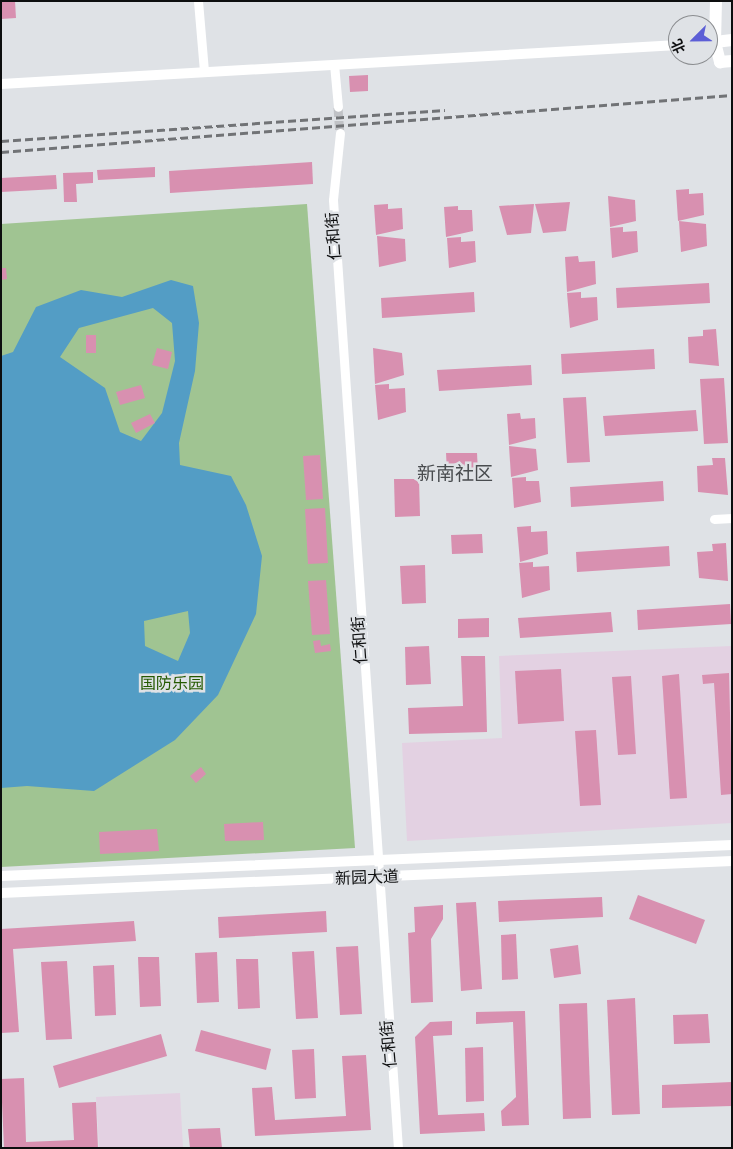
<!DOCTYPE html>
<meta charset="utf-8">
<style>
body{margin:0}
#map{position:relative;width:733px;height:1149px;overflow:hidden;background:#dfe2e6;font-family:Overpass,"Noto Sans SC",sans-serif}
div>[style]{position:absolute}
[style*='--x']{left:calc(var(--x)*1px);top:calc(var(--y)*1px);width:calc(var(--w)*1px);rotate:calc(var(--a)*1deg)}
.education>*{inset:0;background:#e3d1e2}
.green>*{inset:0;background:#a0c492}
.water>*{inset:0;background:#539dc5}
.building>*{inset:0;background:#d890b0}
.minor-tunnel>*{height:9px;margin-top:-4.5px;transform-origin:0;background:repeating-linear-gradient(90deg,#c0c2c6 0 9px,transparent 0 13.5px)}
.minor>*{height:9px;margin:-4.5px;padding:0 4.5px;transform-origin:4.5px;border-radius:4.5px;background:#fff}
.tertiary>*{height:10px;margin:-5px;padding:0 5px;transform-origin:5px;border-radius:5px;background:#fff}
.secondary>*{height:12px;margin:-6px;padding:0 6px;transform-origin:6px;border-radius:6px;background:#fff}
.rail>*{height:3px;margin-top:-1.5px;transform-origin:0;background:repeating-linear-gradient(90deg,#717376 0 8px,transparent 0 12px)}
span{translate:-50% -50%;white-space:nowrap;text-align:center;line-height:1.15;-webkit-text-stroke:5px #dfe2e6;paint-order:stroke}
.street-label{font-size:16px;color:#0d0e0f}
.park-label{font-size:16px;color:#245900}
.quarter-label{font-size:19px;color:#494c4f}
.frame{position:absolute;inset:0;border:2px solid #0d0e0f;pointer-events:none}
.north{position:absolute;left:668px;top:15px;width:50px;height:50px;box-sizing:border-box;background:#dfe2e6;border:1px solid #8b8d90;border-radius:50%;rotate:247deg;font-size:14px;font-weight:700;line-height:20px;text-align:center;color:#0d0e0f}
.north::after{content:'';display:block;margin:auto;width:18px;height:22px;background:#5c5ed6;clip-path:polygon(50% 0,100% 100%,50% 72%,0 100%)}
</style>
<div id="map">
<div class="education">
<i style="clip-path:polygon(732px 646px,732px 823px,407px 841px,402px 743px,502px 738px,499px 656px)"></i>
<i style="clip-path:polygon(180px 1093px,183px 1148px,99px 1148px,96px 1097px)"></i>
</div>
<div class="green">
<i style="clip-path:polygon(307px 204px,355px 848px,1px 867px,1px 224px)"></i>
</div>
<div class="water">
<i style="clip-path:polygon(evenodd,171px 280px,193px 286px,199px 323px,195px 371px,179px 443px,180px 465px,231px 476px,246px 505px,262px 556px,256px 614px,218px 695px,175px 740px,94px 791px,27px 786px,1px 788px,1px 356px,13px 352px,36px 307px,81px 290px,122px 297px,171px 280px,153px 308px,172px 323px,175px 361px,162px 413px,141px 441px,120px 432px,105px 388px,60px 357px,79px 328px,153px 308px,171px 280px,188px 611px,190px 633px,178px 661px,145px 646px,144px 621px,188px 611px)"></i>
</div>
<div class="building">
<i style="clip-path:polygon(1px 1px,15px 1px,16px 18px,1px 19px)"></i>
<i style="clip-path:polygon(368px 75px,368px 91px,350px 92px,349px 76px)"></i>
<i style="clip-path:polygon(312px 162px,313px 184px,170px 193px,169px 171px)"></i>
<i style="clip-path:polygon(155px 167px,155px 177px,98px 180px,97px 170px)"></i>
<i style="clip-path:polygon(93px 172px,93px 183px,76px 184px,77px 202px,64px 202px,63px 173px)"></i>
<i style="clip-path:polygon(56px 175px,57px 189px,1px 192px,1px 178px)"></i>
<i style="clip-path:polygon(689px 189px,689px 194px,703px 193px,704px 215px,678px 221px,676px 190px)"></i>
<i style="clip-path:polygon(608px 196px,635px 200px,636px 221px,610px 227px)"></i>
<i style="clip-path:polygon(570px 202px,566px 231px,543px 233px,535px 204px)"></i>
<i style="clip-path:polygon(388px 204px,388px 209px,402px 208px,403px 229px,376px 235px,374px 205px)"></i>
<i style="clip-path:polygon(534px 204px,531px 233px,507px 235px,499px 206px)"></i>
<i style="clip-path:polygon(458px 206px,458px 210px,472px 210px,473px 231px,446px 237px,444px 207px)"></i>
<i style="clip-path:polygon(679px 221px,706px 224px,707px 246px,681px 252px)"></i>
<i style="clip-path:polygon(623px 227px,623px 232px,637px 231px,638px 252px,612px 258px,610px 228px)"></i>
<i style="clip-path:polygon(377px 236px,405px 239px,406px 261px,379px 267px)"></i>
<i style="clip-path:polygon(461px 237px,461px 242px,475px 241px,476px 262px,449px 268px,447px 238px)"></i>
<i style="clip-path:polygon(578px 256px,579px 262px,595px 261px,596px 284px,567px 292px,565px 257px)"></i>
<i style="clip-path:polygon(1px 268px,6px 268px,7px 279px,1px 280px)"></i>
<i style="clip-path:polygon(709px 283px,710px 303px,617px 308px,616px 288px)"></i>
<i style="clip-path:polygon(474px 292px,475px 312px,382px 318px,381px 298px)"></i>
<i style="clip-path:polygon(581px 292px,581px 298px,597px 297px,598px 320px,570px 328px,567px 293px)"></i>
<i style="clip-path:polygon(716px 329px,719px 366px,689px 363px,688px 337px,703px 336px,703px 330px)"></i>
<i style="clip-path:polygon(86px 335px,96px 335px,96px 353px,86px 353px)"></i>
<i style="clip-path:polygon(157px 348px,172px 352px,168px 369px,152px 365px)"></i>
<i style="clip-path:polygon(373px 348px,402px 353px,404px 375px,375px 384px)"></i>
<i style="clip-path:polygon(654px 349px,655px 369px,562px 374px,561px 354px)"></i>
<i style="clip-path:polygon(531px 365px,532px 385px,439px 391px,437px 370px)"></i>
<i style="clip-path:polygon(724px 378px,728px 443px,704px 444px,700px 379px)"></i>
<i style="clip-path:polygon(389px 384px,389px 389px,405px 388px,406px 412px,378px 420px,375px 385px)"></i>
<i style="clip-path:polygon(141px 385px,145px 398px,120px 405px,116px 392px)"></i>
<i style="clip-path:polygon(586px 397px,590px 462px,567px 463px,563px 398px)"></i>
<i style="clip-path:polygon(696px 410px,698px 431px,605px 436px,603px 416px)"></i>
<i style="clip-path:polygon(520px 413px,521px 419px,535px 418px,536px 438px,509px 445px,507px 414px)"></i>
<i style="clip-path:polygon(150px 414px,155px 423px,136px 433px,131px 423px)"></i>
<i style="clip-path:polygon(509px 446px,536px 449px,538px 470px,511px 477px)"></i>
<i style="clip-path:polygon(446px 453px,477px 453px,478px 472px,447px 472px)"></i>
<i style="clip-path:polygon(320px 455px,323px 499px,306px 500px,303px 456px)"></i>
<i style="clip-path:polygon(712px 458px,725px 458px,728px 495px,698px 492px,697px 466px,713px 465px)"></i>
<i style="clip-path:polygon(526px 477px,526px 481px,539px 481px,541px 502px,514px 508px,512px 478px)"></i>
<i style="clip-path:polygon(394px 479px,419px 479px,420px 516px,395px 517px)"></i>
<i style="clip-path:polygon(663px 481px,664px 501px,571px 507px,570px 487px)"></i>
<i style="clip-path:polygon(325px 508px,328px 563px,308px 564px,305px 509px)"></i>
<i style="clip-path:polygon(531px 526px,531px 532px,547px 531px,548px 554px,520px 562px,517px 527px)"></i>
<i style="clip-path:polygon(482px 534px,483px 553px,452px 554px,451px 535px)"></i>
<i style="clip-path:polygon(726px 543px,728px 581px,699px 578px,697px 552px,713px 551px,712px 544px)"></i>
<i style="clip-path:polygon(669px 546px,670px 566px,577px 572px,576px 552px)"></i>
<i style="clip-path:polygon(533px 562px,533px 567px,549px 566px,550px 590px,522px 598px,519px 563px)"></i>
<i style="clip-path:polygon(425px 565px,426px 603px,402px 604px,400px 566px)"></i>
<i style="clip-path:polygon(326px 580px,330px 634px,312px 635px,308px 581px)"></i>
<i style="clip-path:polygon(730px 604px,731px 624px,638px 630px,637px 610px)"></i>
<i style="clip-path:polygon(611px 612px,613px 632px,520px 638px,518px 618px)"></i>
<i style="clip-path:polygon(489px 618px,489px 637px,458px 638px,458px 619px)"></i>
<i style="clip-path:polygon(320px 640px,321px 646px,330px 644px,331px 651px,315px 653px,313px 641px)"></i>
<i style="clip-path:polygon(429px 646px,431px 684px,406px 685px,405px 647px)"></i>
<i style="clip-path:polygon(461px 656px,485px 656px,487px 732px,409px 734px,408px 708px,463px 706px)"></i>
<i style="clip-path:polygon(561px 669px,564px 721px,518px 724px,515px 671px)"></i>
<i style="clip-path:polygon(729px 673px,732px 794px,721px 795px,714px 683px,703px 684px,702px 675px)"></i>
<i style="clip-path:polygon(679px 674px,687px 798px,670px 799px,662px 676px)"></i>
<i style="clip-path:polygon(631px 676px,636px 754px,618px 755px,612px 677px)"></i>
<i style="clip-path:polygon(596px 730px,601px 805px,580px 806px,575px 731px)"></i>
<i style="clip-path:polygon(201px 767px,206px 774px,196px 783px,190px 776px)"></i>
<i style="clip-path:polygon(263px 822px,264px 840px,225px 841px,224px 824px)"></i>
<i style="clip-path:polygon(157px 829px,159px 851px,100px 854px,99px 832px)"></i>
<i style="clip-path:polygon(638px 895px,705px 920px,696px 944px,629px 919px)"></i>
<i style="clip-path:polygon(602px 897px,603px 917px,499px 922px,498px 901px)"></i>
<i style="clip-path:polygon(476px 902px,482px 989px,461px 991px,456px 903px)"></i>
<i style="clip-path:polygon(443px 905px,443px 919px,431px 939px,433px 1002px,411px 1003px,408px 933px,415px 932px,414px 907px)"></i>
<i style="clip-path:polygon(326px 911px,327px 932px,219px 938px,218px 917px)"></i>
<i style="clip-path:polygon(134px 921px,136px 941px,13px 949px,19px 1032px,1px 1033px,1px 929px)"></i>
<i style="clip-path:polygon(516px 934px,518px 979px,502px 980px,501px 935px)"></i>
<i style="clip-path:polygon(578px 945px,581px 974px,554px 978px,550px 949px)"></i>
<i style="clip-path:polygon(358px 946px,362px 1014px,340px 1015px,336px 947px)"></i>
<i style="clip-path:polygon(314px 951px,318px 1018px,296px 1019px,292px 952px)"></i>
<i style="clip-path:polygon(217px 952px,219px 1002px,197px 1003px,195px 953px)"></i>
<i style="clip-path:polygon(138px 957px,159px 957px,161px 1006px,140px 1007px)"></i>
<i style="clip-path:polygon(236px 959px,258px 959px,260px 1008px,238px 1009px)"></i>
<i style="clip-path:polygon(67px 961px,72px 1039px,46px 1040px,41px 962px)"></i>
<i style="clip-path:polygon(114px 965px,116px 1015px,95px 1016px,93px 966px)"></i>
<i style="clip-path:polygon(635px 998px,640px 1114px,612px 1115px,607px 1000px)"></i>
<i style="clip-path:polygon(587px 1003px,591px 1118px,563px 1119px,559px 1004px)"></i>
<i style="clip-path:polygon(525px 1011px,529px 1125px,502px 1126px,501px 1111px,516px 1097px,513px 1022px,476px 1024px,476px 1012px)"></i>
<i style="clip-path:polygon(708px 1014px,710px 1043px,674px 1044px,673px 1015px)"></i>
<i style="clip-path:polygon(452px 1021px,452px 1035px,433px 1036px,438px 1115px,484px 1113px,485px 1131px,420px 1134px,415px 1037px,430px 1022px)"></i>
<i style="clip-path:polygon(201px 1030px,271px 1049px,266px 1070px,195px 1051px)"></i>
<i style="clip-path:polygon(161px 1034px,167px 1056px,59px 1088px,53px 1066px)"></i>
<i style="clip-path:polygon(483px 1047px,484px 1101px,466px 1102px,465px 1048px)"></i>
<i style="clip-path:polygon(314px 1049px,316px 1098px,295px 1099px,292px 1050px)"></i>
<i style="clip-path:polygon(366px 1055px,371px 1130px,255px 1136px,252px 1088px,272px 1087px,275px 1120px,346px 1116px,342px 1056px)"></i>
<i style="clip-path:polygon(24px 1078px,26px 1142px,74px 1140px,72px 1103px,96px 1102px,98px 1148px,4px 1148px,1px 1079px)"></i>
<i style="clip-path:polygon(732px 1082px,732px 1106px,662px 1108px,662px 1085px)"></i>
<i style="clip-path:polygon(220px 1128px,222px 1148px,190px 1148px,188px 1129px)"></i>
</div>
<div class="minor-tunnel">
<i style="--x:338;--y:107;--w:26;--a:86"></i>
</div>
<div class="minor">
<i style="--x:198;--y:1;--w:70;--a:85.1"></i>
<i style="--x:334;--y:64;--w:43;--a:84.7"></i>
<i style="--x:340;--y:133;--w:67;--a:96"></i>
<i style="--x:333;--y:200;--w:950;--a:86.08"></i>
<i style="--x:714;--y:519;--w:18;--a:-3"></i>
</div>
<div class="tertiary">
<i style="--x:1;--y:84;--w:678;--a:-3.3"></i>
<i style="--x:1;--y:876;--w:732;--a:-2.43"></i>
<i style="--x:1;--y:893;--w:732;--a:-2.51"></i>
</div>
<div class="secondary">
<i style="--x:732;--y:40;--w:17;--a:173"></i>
<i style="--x:715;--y:42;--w:21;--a:76"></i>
<i style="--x:720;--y:62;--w:12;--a:-5"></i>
<i style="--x:715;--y:42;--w:41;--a:-88.6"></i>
</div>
<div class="rail">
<i style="--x:1;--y:141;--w:445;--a:-4"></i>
<i style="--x:1;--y:152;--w:733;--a:-4.46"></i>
</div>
<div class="street-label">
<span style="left:335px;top:236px;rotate:-94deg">仁和街</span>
<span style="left:361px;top:640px;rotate:-94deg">仁和街</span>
<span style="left:367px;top:879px;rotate:-2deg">新园大道</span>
<span style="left:390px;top:1044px;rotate:-95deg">仁和街</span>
</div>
<div class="park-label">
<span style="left:172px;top:685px">国防乐园</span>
</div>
<div class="quarter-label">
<span style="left:455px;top:476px">新南社区</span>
</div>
<div class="frame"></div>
<div class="north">北</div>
</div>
